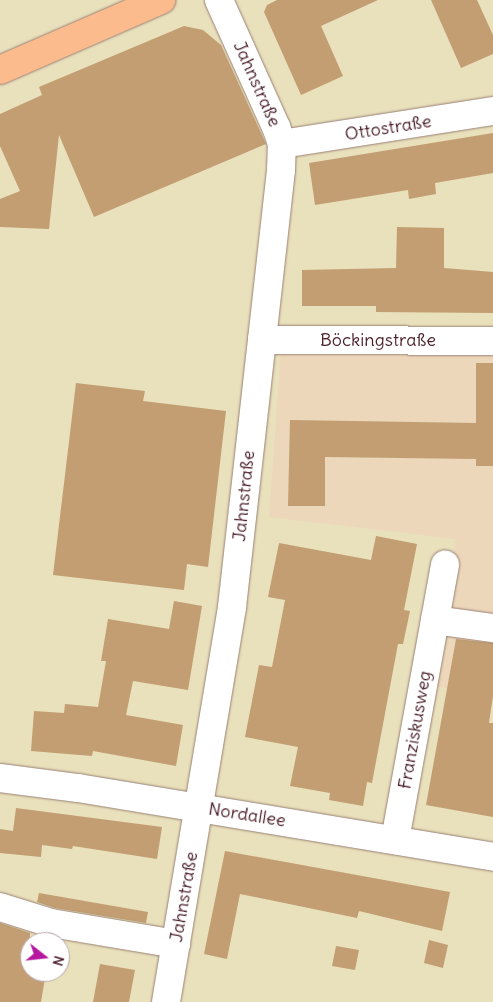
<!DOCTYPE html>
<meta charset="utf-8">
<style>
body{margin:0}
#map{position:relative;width:493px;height:1002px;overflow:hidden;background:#e9e0bc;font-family:Delius,sans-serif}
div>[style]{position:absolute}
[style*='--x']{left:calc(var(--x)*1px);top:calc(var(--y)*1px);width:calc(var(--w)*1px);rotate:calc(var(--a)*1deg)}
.built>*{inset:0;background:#ecd7ba}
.building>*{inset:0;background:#c29e72}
.roads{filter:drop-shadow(0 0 1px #9a8074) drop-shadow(0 0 1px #9a8074)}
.minor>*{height:28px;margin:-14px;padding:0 14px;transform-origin:14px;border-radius:14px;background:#fff}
.major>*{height:28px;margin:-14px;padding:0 14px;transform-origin:14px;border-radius:14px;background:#fbbb8d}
span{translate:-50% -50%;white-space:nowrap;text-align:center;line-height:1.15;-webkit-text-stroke:4px #fff;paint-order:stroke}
.street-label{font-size:18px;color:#4a1f2b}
.north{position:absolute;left:20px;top:932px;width:50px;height:50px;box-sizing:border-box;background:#fff;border:1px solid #b7a5aa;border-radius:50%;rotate:106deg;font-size:14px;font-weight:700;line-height:20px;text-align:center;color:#4a1f2b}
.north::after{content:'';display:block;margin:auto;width:18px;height:22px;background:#b5179e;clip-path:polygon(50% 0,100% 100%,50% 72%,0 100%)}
</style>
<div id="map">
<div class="built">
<i style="clip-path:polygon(281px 351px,493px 352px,493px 694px,432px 686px,456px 539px,269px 517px)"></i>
</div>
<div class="building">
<i style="clip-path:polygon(277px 0,378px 0,321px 26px,343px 76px,301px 95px,264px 12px,267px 5px)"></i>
<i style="clip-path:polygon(431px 0,477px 0,493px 35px,493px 54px,461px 68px)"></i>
<i style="clip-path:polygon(184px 26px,203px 30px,221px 45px,266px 144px,94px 217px,59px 135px,49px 229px,0 227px,0 199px,20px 191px,0 146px,0 114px,42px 95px,39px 87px)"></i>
<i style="clip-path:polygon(493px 133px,493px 173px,435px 183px,436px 194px,409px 199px,408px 190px,315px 205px,309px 163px)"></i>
<i style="clip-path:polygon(397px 227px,444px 228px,444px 268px,493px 272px,493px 313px,376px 312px,376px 306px,302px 306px,302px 270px,396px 268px)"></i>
<i style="clip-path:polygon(476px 363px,493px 363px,493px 466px,476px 466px,476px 459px,325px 457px,325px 506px,288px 506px,290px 420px,476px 423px)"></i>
<i style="clip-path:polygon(76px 383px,145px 391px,143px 401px,226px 411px,208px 567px,187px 564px,184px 590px,53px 575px)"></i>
<i style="clip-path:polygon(376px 536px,417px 544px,404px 610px,410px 611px,403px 644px,398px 644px,372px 783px,367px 782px,363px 806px,329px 800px,330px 793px,290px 786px,298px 747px,245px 737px,259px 665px,272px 667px,285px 600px,268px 597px,279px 543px,371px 560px)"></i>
<i style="clip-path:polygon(174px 601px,202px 606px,188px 690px,133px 681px,126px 715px,183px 725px,176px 766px,93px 751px,92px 756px,31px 751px,34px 711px,64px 713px,65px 704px,98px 707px,106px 661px,101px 661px,108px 619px,169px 629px)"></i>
<i style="clip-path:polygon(456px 639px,493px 643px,493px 696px,489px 723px,493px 723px,493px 817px,426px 805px)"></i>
<i style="clip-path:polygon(16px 808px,162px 827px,157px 859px,73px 846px,72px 849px,42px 845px,41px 857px,0 853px,0 829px,13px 831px)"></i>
<i style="clip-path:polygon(225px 851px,450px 892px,442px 931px,359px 911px,357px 918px,240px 894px,227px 959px,204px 954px)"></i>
<i style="clip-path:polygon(39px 893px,148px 912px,146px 923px,55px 908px,37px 902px)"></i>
<i style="clip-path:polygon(0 923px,30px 933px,30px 972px,46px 972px,41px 1002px,0 1002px)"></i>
<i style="clip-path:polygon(429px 940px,448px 945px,443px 968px,424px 963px)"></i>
<i style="clip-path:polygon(336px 946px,359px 950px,355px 970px,332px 966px)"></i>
<i style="clip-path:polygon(100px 964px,135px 970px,129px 1002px,93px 1002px)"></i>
</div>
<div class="roads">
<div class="minor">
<i style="--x:282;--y:144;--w:214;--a:-8.9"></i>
<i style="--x:262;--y:340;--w:231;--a:0.2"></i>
<i style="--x:435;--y:620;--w:59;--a:7.9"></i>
<i style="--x:0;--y:778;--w:79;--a:7.3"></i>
<i style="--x:78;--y:788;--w:421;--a:9.4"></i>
<i style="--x:395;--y:840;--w:280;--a:-79.7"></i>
<i style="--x:0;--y:907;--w:53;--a:17.4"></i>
<i style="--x:51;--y:923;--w:127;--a:9.5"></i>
<i style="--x:166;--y:1002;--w:400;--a:-80.5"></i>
<i style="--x:232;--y:607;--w:440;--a:-83.6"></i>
<i style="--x:281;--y:170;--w:26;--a:-88"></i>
<i style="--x:282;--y:144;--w:18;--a:-109"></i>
<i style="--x:276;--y:127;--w:139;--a:-114.2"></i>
</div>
<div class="major">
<i style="--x:0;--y:70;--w:176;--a:-23.5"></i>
</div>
</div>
<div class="street-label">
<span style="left:257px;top:84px;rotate:66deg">Jahnstraße</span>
<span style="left:388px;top:128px;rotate:-9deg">Ottostraße</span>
<span style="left:378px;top:340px">Böckingstraße</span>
<span style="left:244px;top:496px;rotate:-84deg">Jahnstraße</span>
<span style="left:415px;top:730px;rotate:-80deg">Franziskusweg</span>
<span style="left:247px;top:815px;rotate:9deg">Nordallee</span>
<span style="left:184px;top:897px;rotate:-80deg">Jahnstraße</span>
</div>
<div class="north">N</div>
</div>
